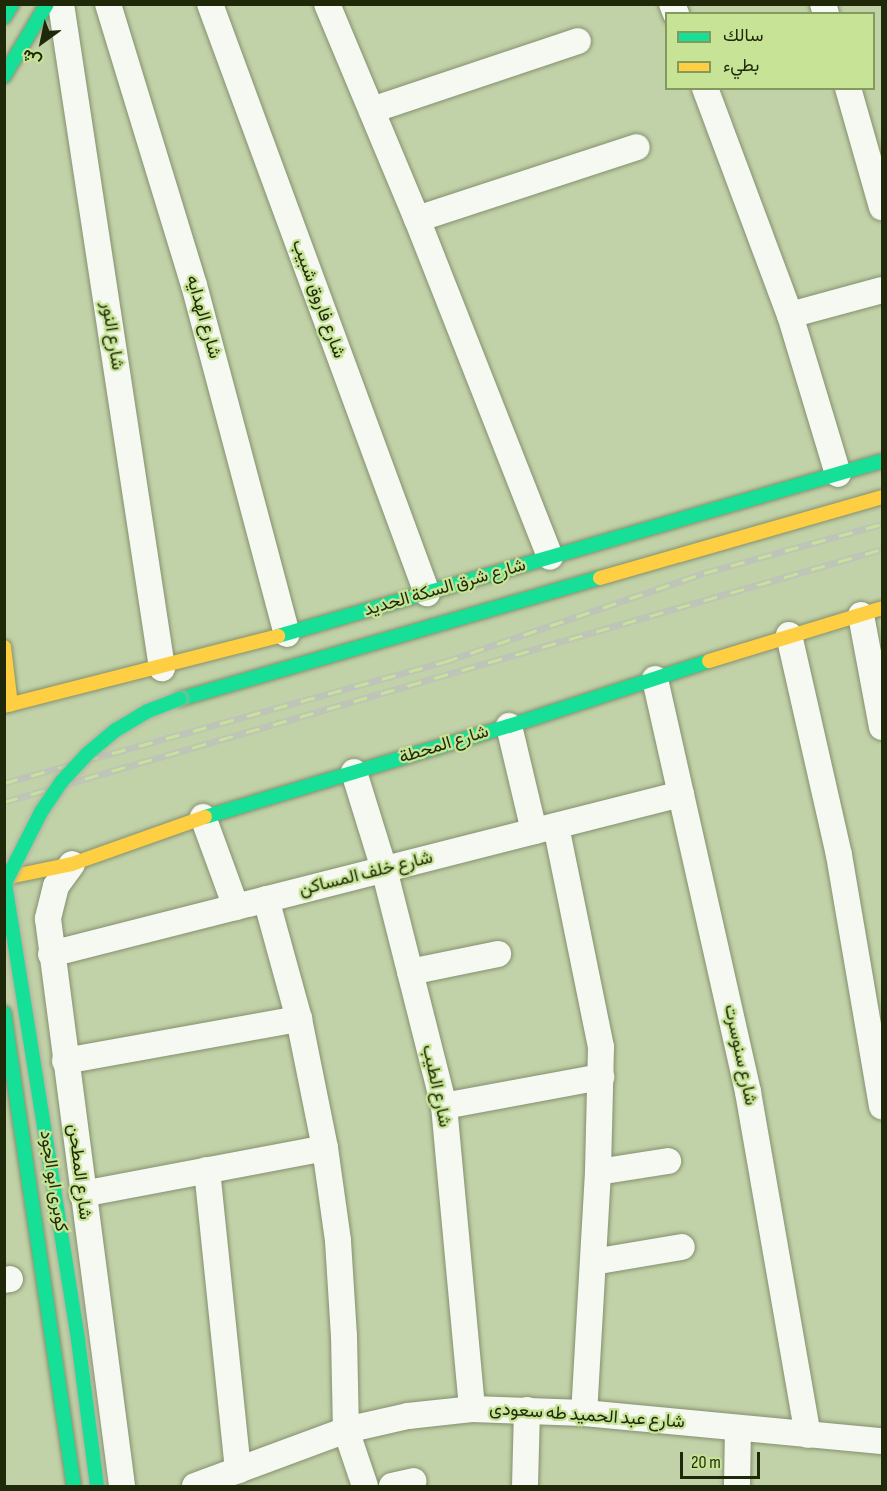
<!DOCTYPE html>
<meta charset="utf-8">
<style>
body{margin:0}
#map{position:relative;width:887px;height:1491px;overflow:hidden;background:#c2d2a8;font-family:"Sofia Sans Condensed",Vazirmatn,sans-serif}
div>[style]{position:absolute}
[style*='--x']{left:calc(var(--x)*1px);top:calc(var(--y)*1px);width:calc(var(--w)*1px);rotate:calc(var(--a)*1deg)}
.roads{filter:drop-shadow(0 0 2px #84906f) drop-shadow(0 0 2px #84906f)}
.street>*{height:26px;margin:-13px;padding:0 13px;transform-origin:13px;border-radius:13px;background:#f6f8f2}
.fast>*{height:14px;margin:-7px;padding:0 7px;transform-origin:7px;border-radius:7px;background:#16e098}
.slow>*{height:14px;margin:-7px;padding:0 7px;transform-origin:7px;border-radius:7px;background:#ffcf43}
.rail>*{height:7px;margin-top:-3.5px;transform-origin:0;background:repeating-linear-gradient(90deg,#c6e396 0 14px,#bfc4b8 0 28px);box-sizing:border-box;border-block:2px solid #bfc4b8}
.bridges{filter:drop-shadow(0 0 2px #afad9a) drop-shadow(0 0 2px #afad9a)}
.fast-bridge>*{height:14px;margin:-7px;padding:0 7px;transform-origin:7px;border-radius:7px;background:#16e098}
span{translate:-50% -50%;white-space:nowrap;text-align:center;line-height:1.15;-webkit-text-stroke:4.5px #c6e396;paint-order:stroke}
.street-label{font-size:18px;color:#1f290a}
.frame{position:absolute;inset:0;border:6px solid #1f290a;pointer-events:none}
.legend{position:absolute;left:665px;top:12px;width:210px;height:78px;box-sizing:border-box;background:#c6e396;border:2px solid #83995e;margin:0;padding:8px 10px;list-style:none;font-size:18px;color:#1f290a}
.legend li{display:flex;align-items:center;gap:12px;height:30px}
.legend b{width:30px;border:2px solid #83995e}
.north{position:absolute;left:12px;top:12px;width:60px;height:60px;-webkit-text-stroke:4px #c6e396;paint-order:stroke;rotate:213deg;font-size:16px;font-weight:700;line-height:24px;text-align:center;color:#1f290a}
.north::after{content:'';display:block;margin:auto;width:21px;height:27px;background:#1f290a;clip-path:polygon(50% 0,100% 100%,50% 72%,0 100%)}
.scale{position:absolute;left:680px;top:1452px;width:80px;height:27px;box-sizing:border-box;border:3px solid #1f290a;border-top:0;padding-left:8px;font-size:18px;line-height:21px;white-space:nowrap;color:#1f290a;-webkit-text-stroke:4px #c6e396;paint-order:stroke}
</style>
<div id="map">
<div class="roads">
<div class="street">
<i style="--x:61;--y:4;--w:672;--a:81.35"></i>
<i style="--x:108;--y:4;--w:294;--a:73"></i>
<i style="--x:194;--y:285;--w:361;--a:75.1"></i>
<i style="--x:210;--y:4;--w:628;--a:69.78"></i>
<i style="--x:327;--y:4;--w:233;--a:67.3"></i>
<i style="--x:417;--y:219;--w:363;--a:68.5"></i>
<i style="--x:672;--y:4;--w:11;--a:68"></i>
<i style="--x:823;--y:4;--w:10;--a:73"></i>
<i style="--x:705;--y:88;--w:242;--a:69.5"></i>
<i style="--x:790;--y:315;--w:166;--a:73.2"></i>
<i style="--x:848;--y:88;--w:124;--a:74.1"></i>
<i style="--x:372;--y:110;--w:217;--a:-18.5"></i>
<i style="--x:417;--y:219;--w:231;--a:-18.1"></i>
<i style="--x:790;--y:315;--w:95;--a:-15.2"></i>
<i style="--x:861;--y:615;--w:114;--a:79.4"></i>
<i style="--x:789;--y:635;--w:226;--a:77.2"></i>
<i style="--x:839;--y:855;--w:255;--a:80.3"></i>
<i style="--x:655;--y:679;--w:423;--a:77.3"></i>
<i style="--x:748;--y:1092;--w:348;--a:80.1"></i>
<i style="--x:509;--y:726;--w:108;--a:76.6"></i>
<i style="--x:354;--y:772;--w:102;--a:72.8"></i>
<i style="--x:384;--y:869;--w:244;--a:75.8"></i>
<i style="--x:444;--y:1106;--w:304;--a:84.7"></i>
<i style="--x:203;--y:817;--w:96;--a:69.9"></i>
<i style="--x:556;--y:826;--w:226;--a:78.5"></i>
<i style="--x:601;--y:1047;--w:125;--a:91.4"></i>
<i style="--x:598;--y:1172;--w:241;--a:93.3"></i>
<i style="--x:72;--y:864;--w:27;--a:126"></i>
<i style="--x:56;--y:886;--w:34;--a:104"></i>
<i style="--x:48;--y:919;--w:572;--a:82.56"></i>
<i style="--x:266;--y:899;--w:124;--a:74.6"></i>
<i style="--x:299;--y:1019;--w:132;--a:78.6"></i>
<i style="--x:325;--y:1148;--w:94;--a:82"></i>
<i style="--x:338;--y:1241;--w:95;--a:86.4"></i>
<i style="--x:344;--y:1336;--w:94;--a:88.8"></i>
<i style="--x:346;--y:1430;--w:59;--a:71.3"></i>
<i style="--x:51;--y:954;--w:650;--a:-14.25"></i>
<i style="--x:410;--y:972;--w:90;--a:-11.6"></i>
<i style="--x:65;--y:1061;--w:238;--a:-10.2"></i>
<i style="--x:444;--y:1106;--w:160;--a:-10.5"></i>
<i style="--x:207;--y:1170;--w:302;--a:84.1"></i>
<i style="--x:598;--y:1172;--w:71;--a:-8.9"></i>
<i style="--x:82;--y:1194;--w:247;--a:-10.7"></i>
<i style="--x:593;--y:1262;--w:90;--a:-9.6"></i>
<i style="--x:4;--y:1280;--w:6;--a:-9"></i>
<i style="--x:195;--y:1486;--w:161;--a:-20.3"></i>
<i style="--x:346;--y:1430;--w:64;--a:-12.7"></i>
<i style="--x:408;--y:1416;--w:64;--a:-6.2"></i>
<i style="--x:472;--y:1409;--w:112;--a:2"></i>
<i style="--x:584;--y:1413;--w:299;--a:5.4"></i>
<i style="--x:392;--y:1486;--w:22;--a:-13"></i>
<i style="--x:525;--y:1486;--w:76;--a:-88.5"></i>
<i style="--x:737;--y:1486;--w:58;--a:-89"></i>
</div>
<div class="fast">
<i style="--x:4;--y:17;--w:15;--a:-58"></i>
<i style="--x:4;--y:76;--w:84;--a:-59.2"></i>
<i style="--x:278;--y:636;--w:629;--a:-16.16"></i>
<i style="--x:180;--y:699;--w:437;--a:-16.1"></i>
<i style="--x:205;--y:817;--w:317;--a:-16.7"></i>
<i style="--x:509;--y:726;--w:210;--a:-18"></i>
<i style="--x:4;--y:1013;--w:478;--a:81.6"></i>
</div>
<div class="slow">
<i style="--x:600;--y:578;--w:293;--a:-16"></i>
<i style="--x:4;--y:647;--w:58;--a:83.1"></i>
<i style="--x:709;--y:661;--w:181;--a:-17"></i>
<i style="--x:4;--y:706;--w:283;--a:-14.3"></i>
<i style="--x:4;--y:878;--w:69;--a:-11.6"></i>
<i style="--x:72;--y:864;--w:141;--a:-19.5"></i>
</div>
</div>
<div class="rail">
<i style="--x:4;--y:783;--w:456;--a:-15.4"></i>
<i style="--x:444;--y:662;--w:275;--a:-18.9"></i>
<i style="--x:704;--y:573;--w:185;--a:-15.4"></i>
<i style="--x:4;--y:802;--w:914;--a:-16.07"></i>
</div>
<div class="bridges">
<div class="fast-bridge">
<i style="--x:4;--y:877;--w:469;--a:80.9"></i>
<i style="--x:78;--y:1340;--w:147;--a:82.6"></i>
<i style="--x:5;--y:883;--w:80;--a:-63.1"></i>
<i style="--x:41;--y:812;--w:37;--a:-56"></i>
<i style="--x:62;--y:781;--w:37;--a:-47"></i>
<i style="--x:87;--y:754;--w:38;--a:-40"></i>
<i style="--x:116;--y:730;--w:37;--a:-31"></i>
<i style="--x:148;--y:711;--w:34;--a:-21"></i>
</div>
</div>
<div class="street-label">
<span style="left:318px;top:299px;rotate:70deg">شارع فاروق شبيب</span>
<span style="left:203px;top:317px;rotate:74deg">شارع الهدايه</span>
<span style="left:112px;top:336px;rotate:81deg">شارع النور</span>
<span style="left:445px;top:588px;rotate:-16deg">شارع شرق السكة الحديد</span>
<span style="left:444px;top:745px;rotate:-17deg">شارع المحطة</span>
<span style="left:366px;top:874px;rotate:-14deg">شارع خلف المساكن</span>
<span style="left:740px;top:1055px;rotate:78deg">شارع سنوسرت</span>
<span style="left:436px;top:1086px;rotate:78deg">شارع الطيب</span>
<span style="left:79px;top:1172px;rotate:83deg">شارع المطحن</span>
<span style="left:53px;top:1181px;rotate:81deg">كوبرى ابو الجود</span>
<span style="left:587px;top:1416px;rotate:4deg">شارع عبد الحميد طه سعودى</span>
</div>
<div class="frame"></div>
<ul class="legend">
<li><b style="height:8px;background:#16e098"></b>سالك</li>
<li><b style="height:8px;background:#ffcf43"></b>بطيء</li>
</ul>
<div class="north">ش</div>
<div class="scale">20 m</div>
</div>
